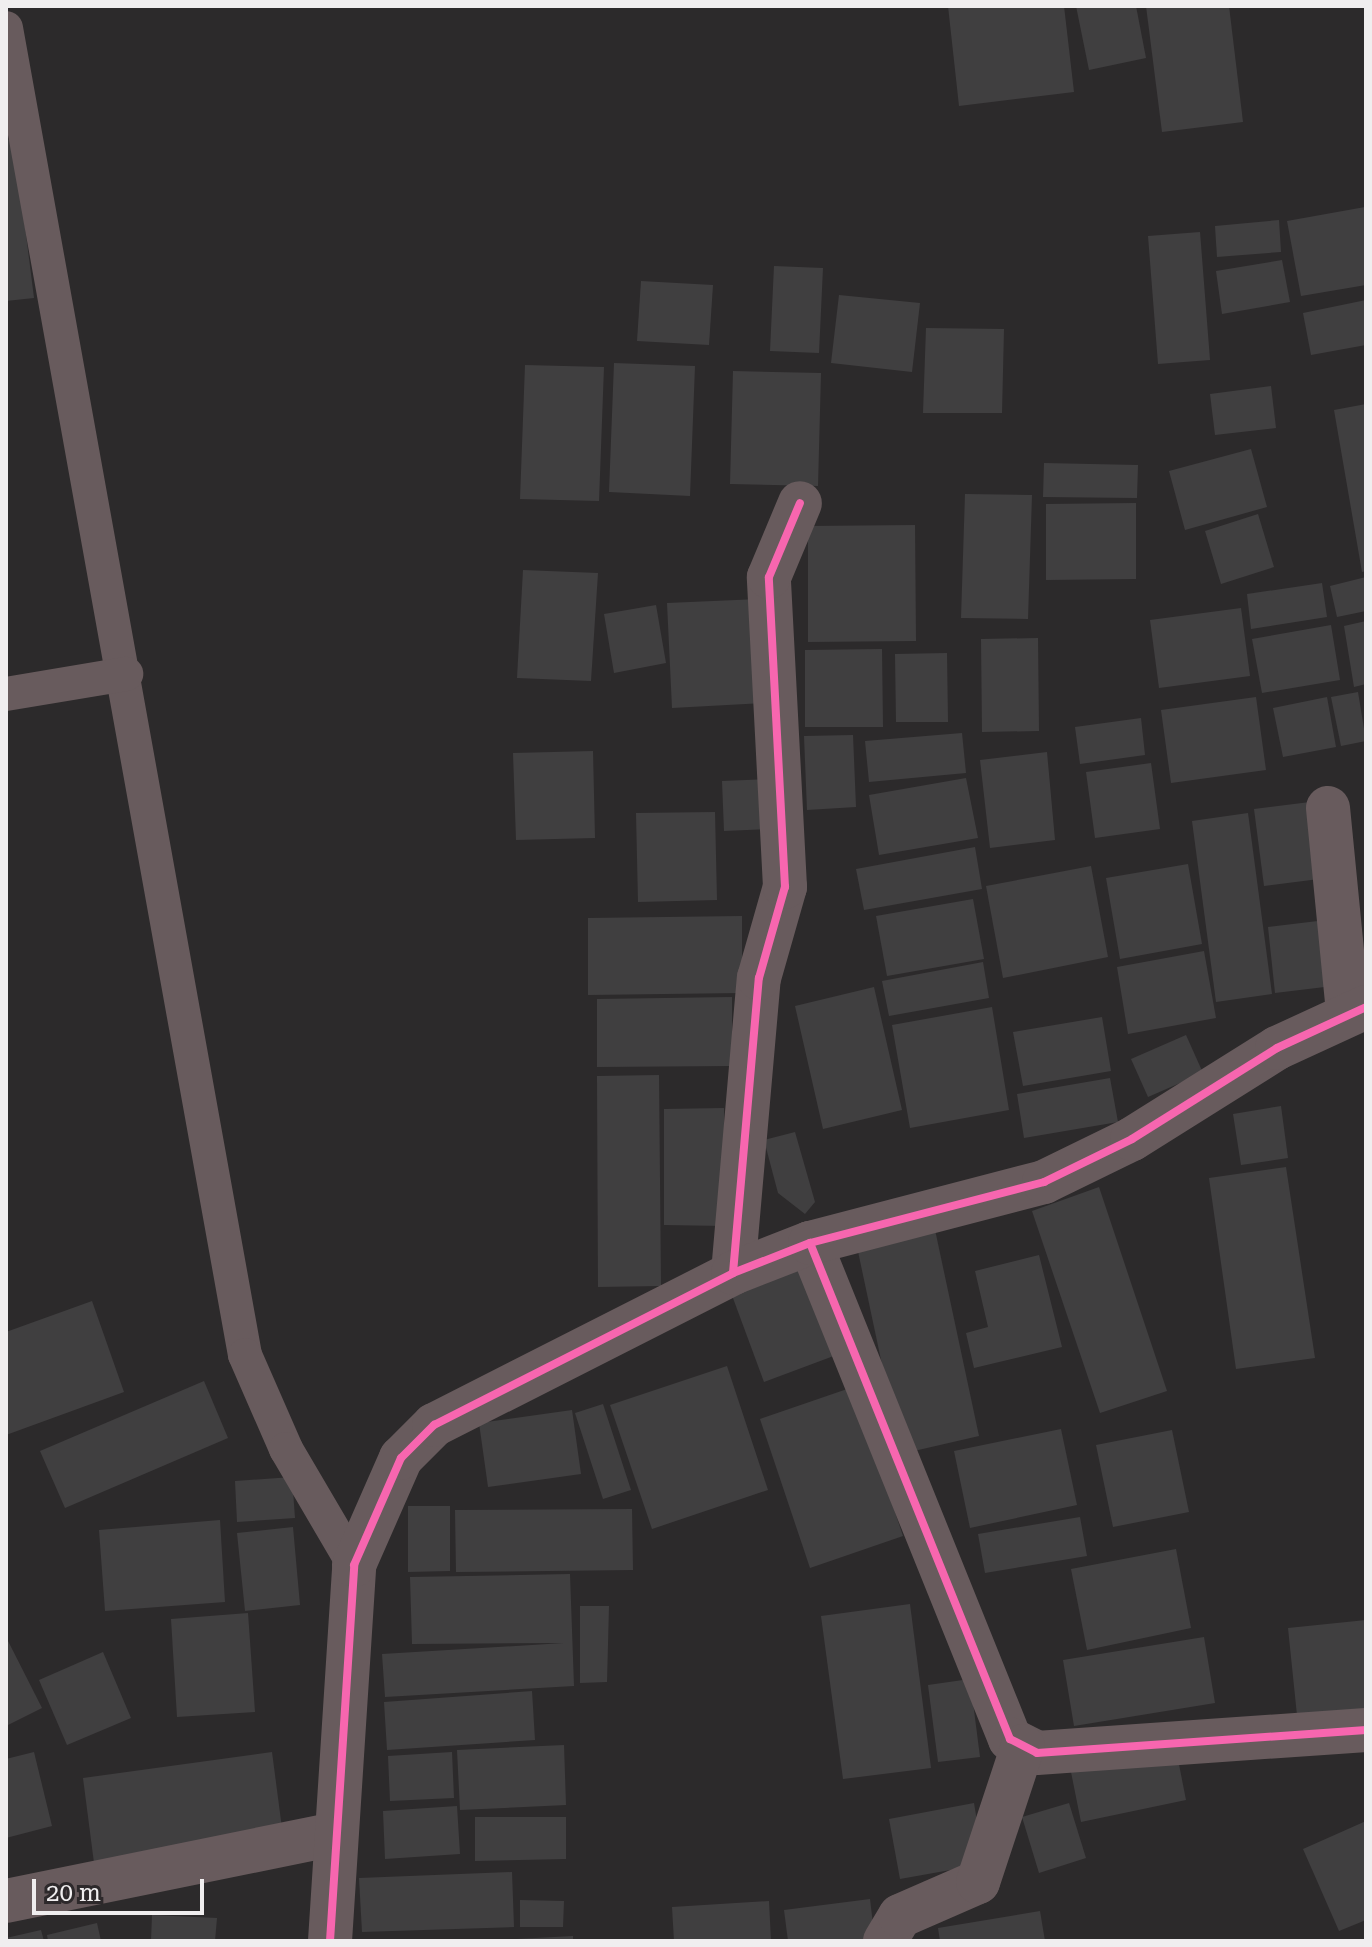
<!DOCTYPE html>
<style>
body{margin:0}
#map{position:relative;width:1372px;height:1947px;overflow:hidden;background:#2c2a2b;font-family:"Roboto Serif",serif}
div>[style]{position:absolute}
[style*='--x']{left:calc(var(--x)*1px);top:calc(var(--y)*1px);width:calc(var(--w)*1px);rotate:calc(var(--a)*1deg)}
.building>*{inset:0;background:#403f40}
.lane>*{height:34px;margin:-17px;padding:0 17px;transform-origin:17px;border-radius:17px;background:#685b5d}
.street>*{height:44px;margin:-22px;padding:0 22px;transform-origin:22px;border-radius:22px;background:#685b5d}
.cycleway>*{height:8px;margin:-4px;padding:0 4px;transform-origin:4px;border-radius:4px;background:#f766af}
span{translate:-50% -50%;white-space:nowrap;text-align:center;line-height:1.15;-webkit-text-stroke:6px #2d292b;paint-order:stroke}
.frame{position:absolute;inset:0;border:8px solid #f0eeef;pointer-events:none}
.scale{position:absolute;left:32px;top:1879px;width:172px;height:36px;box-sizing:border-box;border:4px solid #f0eeef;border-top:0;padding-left:10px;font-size:24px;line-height:28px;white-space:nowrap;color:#f0eeef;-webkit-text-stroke:6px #2d292b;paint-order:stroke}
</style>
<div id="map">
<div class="building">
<i style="clip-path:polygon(948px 6px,1064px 6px,1074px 92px,959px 106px)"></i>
<i style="clip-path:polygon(1076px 6px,1136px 6px,1146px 58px,1089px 70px)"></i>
<i style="clip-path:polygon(1146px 6px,1229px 6px,1243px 122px,1162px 132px)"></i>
<i style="clip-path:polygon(14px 139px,34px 298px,6px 301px,6px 140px)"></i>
<i style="clip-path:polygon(1365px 207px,1366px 285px,1301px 296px,1287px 221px)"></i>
<i style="clip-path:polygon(1279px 220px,1281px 252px,1217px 257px,1215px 226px)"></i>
<i style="clip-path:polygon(1200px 232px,1210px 360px,1158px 364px,1148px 236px)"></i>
<i style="clip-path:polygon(1282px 260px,1290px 302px,1222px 314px,1216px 271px)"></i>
<i style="clip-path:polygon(774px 266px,823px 268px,819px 353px,770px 351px)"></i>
<i style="clip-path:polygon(641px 281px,713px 285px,709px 345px,637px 341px)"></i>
<i style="clip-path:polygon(839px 295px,920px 303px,912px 372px,831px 363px)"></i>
<i style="clip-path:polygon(1366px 300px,1366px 345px,1311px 355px,1303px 313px)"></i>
<i style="clip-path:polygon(926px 328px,1004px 329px,1002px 413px,923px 413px)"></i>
<i style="clip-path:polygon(614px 363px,695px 366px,690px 496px,609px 492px)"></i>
<i style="clip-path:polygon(525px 365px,604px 367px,599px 501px,520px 499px)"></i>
<i style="clip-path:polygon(733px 371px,821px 373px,818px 486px,730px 484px)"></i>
<i style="clip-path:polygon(1271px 386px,1276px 428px,1215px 435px,1210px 394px)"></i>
<i style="clip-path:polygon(1366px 404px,1366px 571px,1362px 572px,1334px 410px)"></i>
<i style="clip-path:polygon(1251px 449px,1267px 507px,1185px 530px,1169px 471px)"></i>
<i style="clip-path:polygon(1044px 463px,1138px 465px,1137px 498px,1043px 497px)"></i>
<i style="clip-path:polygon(965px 494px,1032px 495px,1028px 619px,961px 618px)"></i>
<i style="clip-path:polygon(1136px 503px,1136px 579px,1046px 580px,1046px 504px)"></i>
<i style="clip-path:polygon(1258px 514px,1274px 567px,1221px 584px,1205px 531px)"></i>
<i style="clip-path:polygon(915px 525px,916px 641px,808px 642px,808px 526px)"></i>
<i style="clip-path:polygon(523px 570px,598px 573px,591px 681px,517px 678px)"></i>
<i style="clip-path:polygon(1366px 577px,1366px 611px,1337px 617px,1330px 586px)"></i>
<i style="clip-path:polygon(1322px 583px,1327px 617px,1251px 629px,1247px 594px)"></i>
<i style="clip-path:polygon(759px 599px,765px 703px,672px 708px,667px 603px)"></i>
<i style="clip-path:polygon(656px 605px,666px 663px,614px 673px,604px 614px)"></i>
<i style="clip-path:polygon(1241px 608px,1250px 676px,1159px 688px,1150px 620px)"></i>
<i style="clip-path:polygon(1366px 621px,1366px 684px,1354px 687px,1344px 626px)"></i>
<i style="clip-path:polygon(1331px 625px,1340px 680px,1262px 693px,1252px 639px)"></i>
<i style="clip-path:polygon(1038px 638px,1039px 731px,982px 732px,981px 639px)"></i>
<i style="clip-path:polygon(882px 649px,883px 727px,805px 727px,805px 650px)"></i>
<i style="clip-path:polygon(947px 653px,948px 722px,896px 722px,895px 654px)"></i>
<i style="clip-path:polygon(1358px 692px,1366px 741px,1341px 746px,1331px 697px)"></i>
<i style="clip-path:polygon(1256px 697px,1266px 770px,1171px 783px,1161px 710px)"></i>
<i style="clip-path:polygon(1327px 697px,1336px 747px,1283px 757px,1273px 708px)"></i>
<i style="clip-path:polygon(1141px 718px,1145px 755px,1080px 764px,1075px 727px)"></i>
<i style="clip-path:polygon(962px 733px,966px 773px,869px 782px,865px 741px)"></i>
<i style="clip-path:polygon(853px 735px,856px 807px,807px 810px,804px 736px)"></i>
<i style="clip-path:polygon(593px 751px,595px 838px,516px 840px,513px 753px)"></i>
<i style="clip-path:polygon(1047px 752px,1055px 840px,990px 848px,980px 760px)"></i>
<i style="clip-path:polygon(1151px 763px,1160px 829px,1095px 838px,1086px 772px)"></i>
<i style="clip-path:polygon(966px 778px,978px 838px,879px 855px,869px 795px)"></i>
<i style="clip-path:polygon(768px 779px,770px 829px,724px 831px,722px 781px)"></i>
<i style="clip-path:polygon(1310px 802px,1319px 879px,1264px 886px,1254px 809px)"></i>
<i style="clip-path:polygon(715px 812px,717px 900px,638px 902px,636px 813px)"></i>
<i style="clip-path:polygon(1248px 813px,1272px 994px,1216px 1002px,1192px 821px)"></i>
<i style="clip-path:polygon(975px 847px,982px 889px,864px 910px,856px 869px)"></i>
<i style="clip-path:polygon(1188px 864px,1202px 944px,1120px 959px,1106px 878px)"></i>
<i style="clip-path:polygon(1091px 866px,1108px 957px,1003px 978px,986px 886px)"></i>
<i style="clip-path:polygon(973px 899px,984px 959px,887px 976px,876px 916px)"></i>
<i style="clip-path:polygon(742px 916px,742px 993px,588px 995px,588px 918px)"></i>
<i style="clip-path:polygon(1326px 920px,1333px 986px,1275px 993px,1268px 927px)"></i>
<i style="clip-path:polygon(1204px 951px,1216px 1018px,1128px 1034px,1117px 967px)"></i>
<i style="clip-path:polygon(983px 962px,989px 998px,889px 1016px,882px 981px)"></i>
<i style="clip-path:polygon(874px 987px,902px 1110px,823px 1129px,795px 1006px)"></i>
<i style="clip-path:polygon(732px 997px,732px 1066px,597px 1067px,597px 999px)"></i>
<i style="clip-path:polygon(992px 1007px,1009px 1110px,910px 1128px,892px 1025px)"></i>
<i style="clip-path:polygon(1102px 1017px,1111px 1071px,1023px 1086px,1013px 1032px)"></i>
<i style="clip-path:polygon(1186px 1035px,1203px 1073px,1148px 1097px,1131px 1059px)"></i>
<i style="clip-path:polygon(659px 1075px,661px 1286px,598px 1287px,597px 1076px)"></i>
<i style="clip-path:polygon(1110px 1078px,1118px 1122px,1024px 1138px,1017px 1094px)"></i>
<i style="clip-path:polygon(1281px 1106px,1288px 1158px,1241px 1165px,1233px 1114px)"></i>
<i style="clip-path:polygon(724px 1108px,724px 1226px,664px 1225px,664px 1109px)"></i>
<i style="clip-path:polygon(795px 1132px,815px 1202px,805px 1214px,778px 1193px,764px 1140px)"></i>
<i style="clip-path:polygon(1286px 1167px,1315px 1358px,1236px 1369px,1209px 1178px)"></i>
<i style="clip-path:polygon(1099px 1187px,1167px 1391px,1100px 1413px,1032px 1211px)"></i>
<i style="clip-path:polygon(934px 1225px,979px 1436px,901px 1454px,856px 1242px)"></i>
<i style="clip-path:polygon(1039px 1255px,1062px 1347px,974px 1368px,966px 1333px,988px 1327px,975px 1271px)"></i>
<i style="clip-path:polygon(804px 1262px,839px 1354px,764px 1382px,730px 1290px)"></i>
<i style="clip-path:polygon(92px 1301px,124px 1392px,6px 1435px,6px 1332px)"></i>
<i style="clip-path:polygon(727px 1366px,768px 1490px,652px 1529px,610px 1405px)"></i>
<i style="clip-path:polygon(204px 1381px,228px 1438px,65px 1508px,40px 1451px)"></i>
<i style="clip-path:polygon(853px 1387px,903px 1536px,810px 1568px,760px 1419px)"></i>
<i style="clip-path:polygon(603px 1404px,631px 1490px,603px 1499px,575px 1413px)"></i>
<i style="clip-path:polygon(572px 1410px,581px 1474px,488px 1487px,479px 1423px)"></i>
<i style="clip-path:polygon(1061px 1429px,1077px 1505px,970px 1528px,954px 1451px)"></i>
<i style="clip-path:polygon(1172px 1430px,1189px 1512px,1113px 1527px,1096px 1445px)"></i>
<i style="clip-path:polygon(292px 1477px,295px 1518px,237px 1522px,235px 1481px)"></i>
<i style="clip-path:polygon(408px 1506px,450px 1506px,450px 1571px,408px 1572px)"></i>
<i style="clip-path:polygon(632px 1509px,633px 1570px,456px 1572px,455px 1510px)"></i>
<i style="clip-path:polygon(1080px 1517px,1087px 1556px,985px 1573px,978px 1534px)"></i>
<i style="clip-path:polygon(220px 1520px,225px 1602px,105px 1611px,99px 1530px)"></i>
<i style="clip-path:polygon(293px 1527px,300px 1605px,245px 1611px,237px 1533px)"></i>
<i style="clip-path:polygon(1176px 1549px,1191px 1628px,1087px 1650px,1071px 1569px)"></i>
<i style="clip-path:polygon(570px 1574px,574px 1686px,385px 1697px,382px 1654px,564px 1643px,412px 1644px,410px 1577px)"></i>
<i style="clip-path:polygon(910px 1604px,931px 1768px,843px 1779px,821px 1616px)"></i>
<i style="clip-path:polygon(580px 1606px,609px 1606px,607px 1682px,580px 1683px)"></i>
<i style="clip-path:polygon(248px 1613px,255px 1712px,177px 1717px,171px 1619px)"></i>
<i style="clip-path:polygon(1366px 1620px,1366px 1717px,1298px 1725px,1288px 1628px)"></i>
<i style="clip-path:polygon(6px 1637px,42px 1708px,6px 1726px)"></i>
<i style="clip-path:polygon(1204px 1637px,1215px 1703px,1074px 1726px,1063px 1660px)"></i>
<i style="clip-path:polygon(103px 1652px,131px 1718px,67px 1745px,39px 1680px)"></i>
<i style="clip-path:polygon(970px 1679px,980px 1757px,938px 1762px,928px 1685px)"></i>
<i style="clip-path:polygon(532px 1691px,535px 1740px,387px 1750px,384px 1702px)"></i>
<i style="clip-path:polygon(1175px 1744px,1186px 1800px,1081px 1822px,1070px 1767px)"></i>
<i style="clip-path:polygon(564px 1745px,566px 1805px,460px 1810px,457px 1750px)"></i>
<i style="clip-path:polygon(34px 1752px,52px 1826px,6px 1838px,6px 1759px)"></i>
<i style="clip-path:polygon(272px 1752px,283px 1836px,94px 1863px,83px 1778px)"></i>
<i style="clip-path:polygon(452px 1752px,454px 1798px,390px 1801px,388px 1756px)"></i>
<i style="clip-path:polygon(974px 1803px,984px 1864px,900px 1879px,889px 1819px)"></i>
<i style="clip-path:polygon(1069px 1803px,1086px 1858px,1039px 1873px,1022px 1817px)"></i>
<i style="clip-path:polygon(457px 1806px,460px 1854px,385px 1859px,383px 1811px)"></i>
<i style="clip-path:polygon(475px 1817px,566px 1817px,566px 1859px,475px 1861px)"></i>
<i style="clip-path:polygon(1366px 1821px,1366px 1920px,1339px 1931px,1303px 1849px)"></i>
<i style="clip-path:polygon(512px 1872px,514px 1927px,362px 1932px,359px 1878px)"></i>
<i style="clip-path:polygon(870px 1899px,875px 1941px,788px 1941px,784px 1910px)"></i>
<i style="clip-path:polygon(520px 1900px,564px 1901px,563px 1927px,520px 1927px)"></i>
<i style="clip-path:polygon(769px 1901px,771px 1941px,674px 1941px,672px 1907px)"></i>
<i style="clip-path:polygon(1040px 1911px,1045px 1941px,940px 1941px,938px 1928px)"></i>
<i style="clip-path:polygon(152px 1915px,217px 1918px,215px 1941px,151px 1941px)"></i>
<i style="clip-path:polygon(97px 1923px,101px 1941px,48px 1941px,47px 1935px)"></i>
<i style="clip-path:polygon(41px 1930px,44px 1941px,6px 1941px,6px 1938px)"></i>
<i style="clip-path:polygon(573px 1936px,573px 1941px,516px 1941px,516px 1939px)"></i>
</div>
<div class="lane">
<i style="--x:6;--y:28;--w:1348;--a:79.79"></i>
<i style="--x:245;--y:1355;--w:103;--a:66.4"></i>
<i style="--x:286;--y:1449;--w:134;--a:59.6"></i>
<i style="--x:6;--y:694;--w:122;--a:-9.5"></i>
</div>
<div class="street">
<i style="--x:1328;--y:808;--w:206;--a:84.4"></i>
<i style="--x:810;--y:1243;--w:535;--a:68.04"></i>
<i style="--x:1010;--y:1739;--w:30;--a:27"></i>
<i style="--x:1037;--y:1753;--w:330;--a:-4"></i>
<i style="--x:733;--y:1273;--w:296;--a:-85"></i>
<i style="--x:759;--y:978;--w:95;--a:-74.1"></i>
<i style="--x:785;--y:887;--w:310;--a:-93"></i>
<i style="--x:769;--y:577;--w:80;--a:-67.3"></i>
<i style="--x:6;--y:1901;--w:337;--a:-11.5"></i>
<i style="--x:330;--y:1941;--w:377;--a:-86.3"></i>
<i style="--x:354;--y:1565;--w:117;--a:-66.3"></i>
<i style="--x:401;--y:1458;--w:47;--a:-45"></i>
<i style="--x:434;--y:1425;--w:335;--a:-26.9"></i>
<i style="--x:733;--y:1273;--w:83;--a:-21.3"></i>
<i style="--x:810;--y:1243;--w:242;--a:-14.6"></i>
<i style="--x:1044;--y:1182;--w:98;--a:-26"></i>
<i style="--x:1132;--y:1139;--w:171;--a:-32.1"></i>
<i style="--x:1277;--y:1048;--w:98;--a:-24.7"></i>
<i style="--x:885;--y:1941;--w:29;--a:-59"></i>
<i style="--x:900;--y:1916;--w:85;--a:-23.6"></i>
<i style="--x:978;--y:1882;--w:143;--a:-71.7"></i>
</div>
<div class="cycleway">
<i style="--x:810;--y:1243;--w:535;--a:68.04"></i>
<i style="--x:1010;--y:1739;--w:30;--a:27"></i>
<i style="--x:1037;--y:1753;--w:330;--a:-4"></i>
<i style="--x:733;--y:1273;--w:296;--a:-85"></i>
<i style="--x:759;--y:978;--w:95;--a:-74.1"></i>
<i style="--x:785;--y:887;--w:310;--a:-93"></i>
<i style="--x:769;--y:577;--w:80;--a:-67.3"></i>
<i style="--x:330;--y:1941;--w:377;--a:-86.3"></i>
<i style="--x:354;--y:1565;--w:117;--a:-66.3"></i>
<i style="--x:401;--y:1458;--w:47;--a:-45"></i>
<i style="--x:434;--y:1425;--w:335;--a:-26.9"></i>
<i style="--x:733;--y:1273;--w:83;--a:-21.3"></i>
<i style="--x:810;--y:1243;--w:242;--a:-14.6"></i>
<i style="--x:1044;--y:1182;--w:98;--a:-26"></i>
<i style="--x:1132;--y:1139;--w:171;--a:-32.1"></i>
<i style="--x:1277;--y:1048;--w:98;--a:-24.7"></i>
</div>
<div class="frame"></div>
<div class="scale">20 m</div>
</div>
